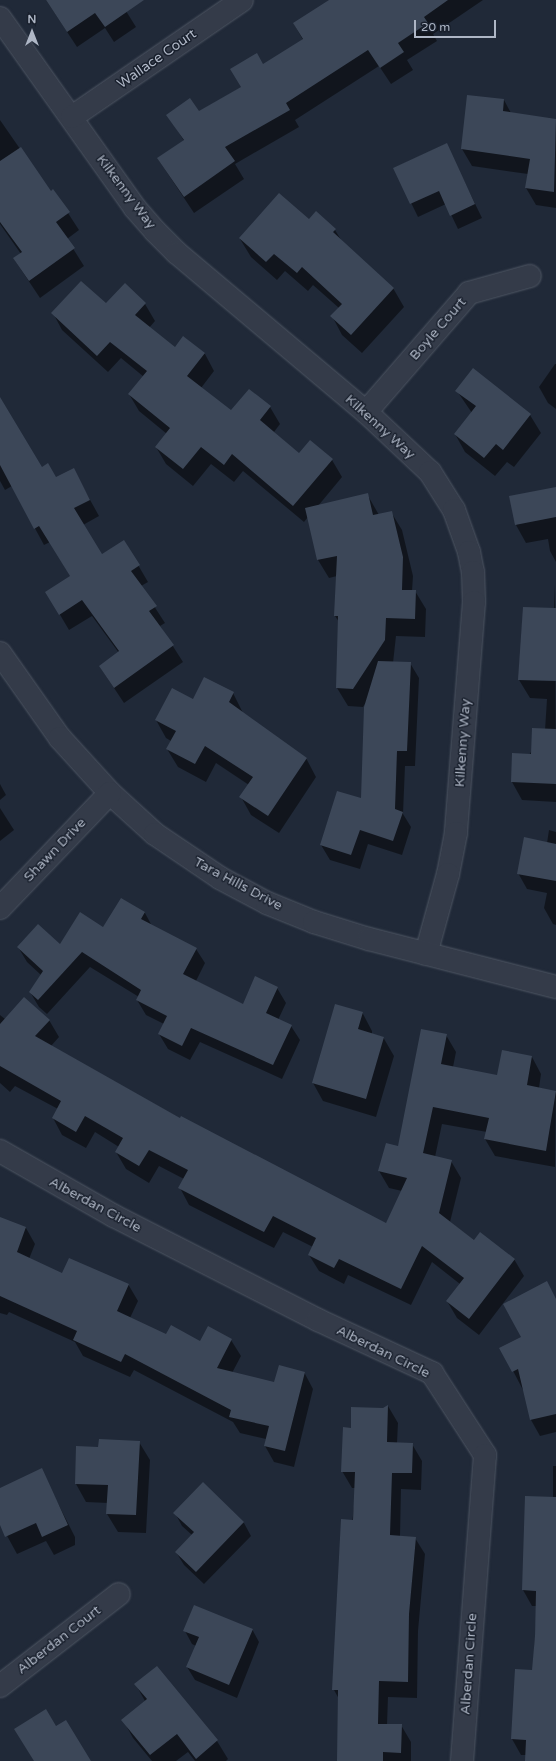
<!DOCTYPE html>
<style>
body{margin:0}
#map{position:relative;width:556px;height:1761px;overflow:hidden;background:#202938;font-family:"Varela Round",sans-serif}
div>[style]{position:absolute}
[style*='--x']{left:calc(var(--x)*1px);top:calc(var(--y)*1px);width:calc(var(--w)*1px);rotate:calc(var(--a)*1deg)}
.shadow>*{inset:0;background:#0007}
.building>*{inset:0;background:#3c4758}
.roads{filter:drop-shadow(0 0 1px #4e5663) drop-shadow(0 0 1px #4e5663)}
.minor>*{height:22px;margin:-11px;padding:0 11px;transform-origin:11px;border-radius:11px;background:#343b49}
span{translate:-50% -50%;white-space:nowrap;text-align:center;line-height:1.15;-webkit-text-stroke:3px #19202d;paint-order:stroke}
.street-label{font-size:14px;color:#aeb6c5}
.north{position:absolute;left:12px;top:12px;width:40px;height:40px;-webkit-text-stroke:3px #19202d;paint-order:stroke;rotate:0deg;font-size:11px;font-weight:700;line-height:16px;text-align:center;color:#aeb6c5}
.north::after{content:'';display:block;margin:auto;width:14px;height:18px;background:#aeb6c5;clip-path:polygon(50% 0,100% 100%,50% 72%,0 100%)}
.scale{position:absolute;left:414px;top:20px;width:82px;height:18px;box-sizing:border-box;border:2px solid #aeb6c5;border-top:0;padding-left:5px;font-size:12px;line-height:14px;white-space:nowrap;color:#aeb6c5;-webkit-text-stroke:3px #19202d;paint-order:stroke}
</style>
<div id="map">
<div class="shadow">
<i style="clip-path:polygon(46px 0,143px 0,126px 11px,136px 27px,114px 42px,105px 28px,77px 47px)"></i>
<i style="clip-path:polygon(331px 0,483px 0,433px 34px,437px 41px,407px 60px,413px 70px,391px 84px,379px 66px,295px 120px,299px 127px,235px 164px,244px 179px,194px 213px,158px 159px,184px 141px,168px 115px,199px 112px,242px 87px,263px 66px,303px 40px,294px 24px)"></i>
<i style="clip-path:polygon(468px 96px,504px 100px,511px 113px,556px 120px,556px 208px,536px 205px,526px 188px,528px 174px,472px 166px,462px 149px)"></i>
<i style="clip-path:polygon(0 120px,50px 192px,53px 190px,79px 230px,67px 239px,84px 266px,40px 298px,14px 259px,21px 254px,0 224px)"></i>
<i style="clip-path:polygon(446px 144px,482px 218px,458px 229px,446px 204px,418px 217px,394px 168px)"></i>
<i style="clip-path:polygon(309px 220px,335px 230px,343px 243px,393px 288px,404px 307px,362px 353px,342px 335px,332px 316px,339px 308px,313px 285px,308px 291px,285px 271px,277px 280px,251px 257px,240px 239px)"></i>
<i style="clip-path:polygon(125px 285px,145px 304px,155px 321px,149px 328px,175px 348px,184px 337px,205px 354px,214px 371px,201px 388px,231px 412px,270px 407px,280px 424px,274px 432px,299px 454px,332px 460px,342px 477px,318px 506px,367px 494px,379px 515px,391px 512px,402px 530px,413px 576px,412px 591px,415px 591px,426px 609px,425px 637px,396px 636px,393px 663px,410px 663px,419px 678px,415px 766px,405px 766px,403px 814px,411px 827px,402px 855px,368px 844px,360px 869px,330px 860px,321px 845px,362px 800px,365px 704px,363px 707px,348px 706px,337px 688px,339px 622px,335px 616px,337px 576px,329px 578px,318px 560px,308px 517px,304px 522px,243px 471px,234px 482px,211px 464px,193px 486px,166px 464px,156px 447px,167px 434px,139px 411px,129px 394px,144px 377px,121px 358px,108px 372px,62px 330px,53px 313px,106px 305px)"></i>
<i style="clip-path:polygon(555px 364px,556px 364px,556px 409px,548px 403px,539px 387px)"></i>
<i style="clip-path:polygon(457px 391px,530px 415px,541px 433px,514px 467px,507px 462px,495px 476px,465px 452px,455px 434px,472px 413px)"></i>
<i style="clip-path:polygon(0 398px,41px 468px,56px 479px,73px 469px,99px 516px,83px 525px,101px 555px,124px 541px,148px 582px,141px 586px,165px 623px,160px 626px,183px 662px,124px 703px,100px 667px,119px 653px,92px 616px,69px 630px,56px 608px,71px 577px,50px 542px,44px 545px,12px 486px,5px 490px,0 481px)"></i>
<i style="clip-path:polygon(556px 488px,556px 562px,550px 551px,548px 539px,526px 543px,516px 525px)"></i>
<i style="clip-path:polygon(555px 584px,556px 802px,522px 800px,512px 782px,545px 730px,547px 699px,530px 698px,519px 680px,554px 609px)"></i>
<i style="clip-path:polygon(233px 693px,243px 713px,306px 758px,316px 777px,279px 833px,251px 815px,241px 797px,249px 785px,216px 763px,206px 782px,178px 767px,167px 749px,171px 741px,166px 738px,156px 720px,193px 700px)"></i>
<i style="clip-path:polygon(0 784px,6px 795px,0 800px)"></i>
<i style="clip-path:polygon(0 808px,14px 830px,0 841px)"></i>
<i style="clip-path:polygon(549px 830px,556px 832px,556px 925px,553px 924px,544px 908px,547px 893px,527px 889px,518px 873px,547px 843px)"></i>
<i style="clip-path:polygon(122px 899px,145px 913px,152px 926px,196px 949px,205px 963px,196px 981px,243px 1005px,277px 988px,286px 1003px,278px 1020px,291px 1026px,300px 1040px,282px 1079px,200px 1042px,190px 1060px,168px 1049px,159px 1034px,164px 1024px,146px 1015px,137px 1000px,139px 997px,90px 967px,47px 1014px,39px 1007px,30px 992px,41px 975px,27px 962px,18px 947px,60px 945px,103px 928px)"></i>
<i style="clip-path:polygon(362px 1012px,372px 1031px,372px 1034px,383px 1037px,394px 1056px,376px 1117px,323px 1101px,313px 1083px)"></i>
<i style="clip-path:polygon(0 1015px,5px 1019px,49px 1020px,59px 1037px,51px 1046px,181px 1119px,386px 1224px,402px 1191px,389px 1188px,379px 1171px,398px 1147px,446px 1035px,456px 1052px,453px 1067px,498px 1076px,532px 1057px,541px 1074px,539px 1088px,556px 1092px,555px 1167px,495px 1156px,485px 1139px,487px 1132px,442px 1124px,435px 1157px,451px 1161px,461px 1178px,450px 1222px,475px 1241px,514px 1259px,524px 1276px,479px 1335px,457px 1318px,447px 1301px,460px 1284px,432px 1262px,411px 1305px,348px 1275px,344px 1284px,319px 1271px,309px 1255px,313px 1247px,283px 1232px,274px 1248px,189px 1205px,180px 1188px,184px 1179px,159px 1166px,149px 1183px,126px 1169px,116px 1152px,119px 1147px,95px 1132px,86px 1148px,62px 1135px,53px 1118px,58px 1109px,15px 1086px,10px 1092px,0 1083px)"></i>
<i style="clip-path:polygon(26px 1228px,35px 1244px,29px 1259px,62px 1275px,128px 1284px,138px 1301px,130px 1318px,166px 1335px,201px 1342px,231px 1340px,241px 1356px,232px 1373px,275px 1384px,304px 1372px,313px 1389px,294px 1467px,274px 1462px,265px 1446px,266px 1439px,240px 1433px,233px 1422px,134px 1370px,130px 1377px,83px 1356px,75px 1342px,9px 1312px,7px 1315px,0 1313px,0 1230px)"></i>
<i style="clip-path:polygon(556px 1300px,556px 1373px,523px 1390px,501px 1348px,522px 1338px)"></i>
<i style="clip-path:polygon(556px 1384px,556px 1432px,540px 1436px,531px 1420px,524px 1391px)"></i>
<i style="clip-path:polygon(388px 1406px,398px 1423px,397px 1443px,412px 1444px,422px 1461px,421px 1490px,401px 1489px,400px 1537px,415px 1538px,425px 1554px,418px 1631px,417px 1698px,388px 1697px,387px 1725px,401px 1725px,411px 1742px,411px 1761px,338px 1761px,339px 1699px,334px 1690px,356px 1488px,352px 1488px,342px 1471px,352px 1429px)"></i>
<i style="clip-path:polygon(139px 1442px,150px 1460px,146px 1533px,118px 1532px,107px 1514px,108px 1503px,86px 1502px,76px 1484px,99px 1448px)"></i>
<i style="clip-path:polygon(553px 1466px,556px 1466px,556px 1761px,526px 1761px,526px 1755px,521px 1755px,512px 1739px,533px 1671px,537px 1606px,532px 1606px,523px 1590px,553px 1497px)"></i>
<i style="clip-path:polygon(41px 1470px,75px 1537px,75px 1545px,54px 1555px,46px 1541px,17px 1554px,0 1523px,0 1489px)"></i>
<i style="clip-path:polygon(203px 1484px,244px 1523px,251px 1536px,204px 1584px,184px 1565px,176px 1552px,192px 1535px,182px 1526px,175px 1513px)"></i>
<i style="clip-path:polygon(252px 1629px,259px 1642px,237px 1698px,195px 1680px,187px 1667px,196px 1646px,192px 1644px,185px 1631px)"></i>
<i style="clip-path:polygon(157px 1668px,217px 1741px,228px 1759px,226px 1761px,195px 1761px,188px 1752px,176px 1761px,152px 1761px,133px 1738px,123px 1720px,145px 1701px,136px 1685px)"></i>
</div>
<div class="building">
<i style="clip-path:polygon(46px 0,144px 0,105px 27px,95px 13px,67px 32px)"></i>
<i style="clip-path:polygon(329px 0,448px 0,424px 17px,428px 23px,398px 43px,404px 52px,380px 68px,368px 50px,286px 103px,290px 110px,225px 147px,235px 161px,184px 197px,157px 158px,184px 140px,166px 115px,190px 98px,199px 111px,241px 87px,230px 69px,257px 53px,263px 64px,303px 39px,293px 23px)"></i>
<i style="clip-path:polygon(467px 95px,504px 99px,503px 111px,556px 119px,554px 192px,525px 188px,530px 159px,461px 149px)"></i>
<i style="clip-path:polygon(447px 143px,475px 204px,450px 216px,439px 191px,410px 204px,393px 168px)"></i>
<i style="clip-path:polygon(21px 147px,51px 191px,53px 189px,70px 212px,56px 222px,75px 248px,29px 281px,13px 258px,22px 252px,0 222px,0 161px)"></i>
<i style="clip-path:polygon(279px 193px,309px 219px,316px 211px,336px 229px,333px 232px,394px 288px,351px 335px,330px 316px,342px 304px,302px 267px,297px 273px,274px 254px,266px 262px,239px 238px)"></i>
<i style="clip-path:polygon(81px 281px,106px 303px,125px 283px,146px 303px,135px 315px,175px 347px,183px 336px,205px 353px,187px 376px,231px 410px,249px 389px,271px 406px,260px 420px,299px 453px,310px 440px,333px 459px,293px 506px,232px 454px,224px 465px,201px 447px,183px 469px,155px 447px,170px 428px,128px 394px,147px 371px,110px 342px,97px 356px,51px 313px)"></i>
<i style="clip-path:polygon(473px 368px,531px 414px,503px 450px,496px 444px,484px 458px,454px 434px,476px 406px,455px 391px)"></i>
<i style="clip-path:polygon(0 397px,42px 467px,48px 463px,56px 477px,74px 468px,90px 500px,74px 508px,102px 554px,124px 540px,140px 565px,131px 571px,157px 606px,149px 611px,174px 645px,114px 688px,99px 666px,119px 651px,82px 600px,59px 615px,45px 592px,70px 576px,39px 526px,34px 529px,0 465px)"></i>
<i style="clip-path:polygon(556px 487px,556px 517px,515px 525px,509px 496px)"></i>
<i style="clip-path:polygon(368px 493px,373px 515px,392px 511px,403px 557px,402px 590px,416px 590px,415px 619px,386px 618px,385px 640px,353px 689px,336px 688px,338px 616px,334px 616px,337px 556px,317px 560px,305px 508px)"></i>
<i style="clip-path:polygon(523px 607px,556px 608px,556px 681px,518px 680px)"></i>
<i style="clip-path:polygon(378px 661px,411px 662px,407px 751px,397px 751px,395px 809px,403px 812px,393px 841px,360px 830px,351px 855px,320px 845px,337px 791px,361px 798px,364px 707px)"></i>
<i style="clip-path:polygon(204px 677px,234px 692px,229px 702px,307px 758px,268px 816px,239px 797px,253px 777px,205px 746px,195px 764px,166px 749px,176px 731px,155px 720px,172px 688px,193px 699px)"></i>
<i style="clip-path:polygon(532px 728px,556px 729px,556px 784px,511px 782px,512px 753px,531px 754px)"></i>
<i style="clip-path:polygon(524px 837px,556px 844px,556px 881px,517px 874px)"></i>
<i style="clip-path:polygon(121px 898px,145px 912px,141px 919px,197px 948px,183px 974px,243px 1004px,255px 976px,278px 987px,266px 1013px,292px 1025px,273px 1065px,191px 1028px,182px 1046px,158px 1034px,167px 1016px,136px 1000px,141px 990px,82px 952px,38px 1000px,29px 992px,43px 971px,17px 947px,38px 924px,60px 944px,80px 912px,103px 927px)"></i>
<i style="clip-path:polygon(24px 997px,50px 1020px,35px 1036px,180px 1118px,181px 1116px,386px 1223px,407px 1178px,378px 1171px,386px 1143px,398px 1146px,421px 1029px,447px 1034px,441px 1064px,497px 1075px,502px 1050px,532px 1056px,527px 1085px,556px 1091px,546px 1151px,484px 1139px,489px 1118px,433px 1107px,423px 1153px,452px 1160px,439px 1213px,474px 1240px,480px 1232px,515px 1259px,469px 1319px,446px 1301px,464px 1278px,422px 1246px,401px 1289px,339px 1259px,334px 1268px,308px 1255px,316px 1238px,273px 1216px,264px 1232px,178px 1188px,188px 1170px,149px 1150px,139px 1166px,115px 1152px,123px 1138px,85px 1116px,76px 1132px,52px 1118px,61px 1101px,0 1066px,0 1024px)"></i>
<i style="clip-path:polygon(335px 1004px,363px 1012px,358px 1029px,384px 1037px,366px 1099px,312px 1083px)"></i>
<i style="clip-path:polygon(0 1217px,26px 1227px,17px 1252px,62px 1273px,69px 1258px,129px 1284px,117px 1311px,166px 1334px,171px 1325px,200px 1341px,208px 1326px,232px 1339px,217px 1368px,274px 1382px,279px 1365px,305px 1372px,285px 1451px,264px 1446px,269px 1426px,229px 1417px,231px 1410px,125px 1354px,121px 1362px,73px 1340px,77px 1331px,0 1296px)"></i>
<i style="clip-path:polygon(547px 1281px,556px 1299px,556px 1414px,530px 1420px,518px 1369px,512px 1372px,499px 1348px,521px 1337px,503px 1304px)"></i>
<i style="clip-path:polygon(388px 1405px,387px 1442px,413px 1443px,412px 1473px,392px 1473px,390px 1535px,416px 1537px,409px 1614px,408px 1682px,379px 1681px,378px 1724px,402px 1724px,401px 1753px,383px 1752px,383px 1761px,337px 1761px,338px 1690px,332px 1690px,341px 1519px,353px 1520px,355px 1472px,341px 1472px,343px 1427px,351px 1428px,351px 1407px,383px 1408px)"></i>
<i style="clip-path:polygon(99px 1439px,140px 1441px,136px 1515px,106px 1514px,108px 1485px,75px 1484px,76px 1446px,98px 1447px)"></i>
<i style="clip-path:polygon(42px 1468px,68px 1525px,42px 1537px,36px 1523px,5px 1537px,0 1525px,0 1488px)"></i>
<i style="clip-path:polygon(203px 1482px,244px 1522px,196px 1572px,175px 1552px,194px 1532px,173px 1513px)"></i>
<i style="clip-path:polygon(525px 1496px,556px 1497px,556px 1761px,525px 1761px,526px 1740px,511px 1739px,515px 1669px,532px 1670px,535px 1636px,536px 1591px,522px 1590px)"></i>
<i style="clip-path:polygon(194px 1605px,253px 1629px,229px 1685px,186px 1667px,199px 1637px,183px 1631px)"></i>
<i style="clip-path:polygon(157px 1666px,218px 1740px,196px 1759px,177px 1734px,150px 1755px,121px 1720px,147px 1699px,134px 1684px)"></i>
<i style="clip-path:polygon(46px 1709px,56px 1726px,66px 1720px,91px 1761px,34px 1761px,14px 1729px)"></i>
</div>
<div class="roads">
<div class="minor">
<i style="--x:0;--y:18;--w:233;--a:54.6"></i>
<i style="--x:135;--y:208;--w:30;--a:49"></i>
<i style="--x:155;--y:231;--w:31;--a:45"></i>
<i style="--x:177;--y:253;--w:247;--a:40.1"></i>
<i style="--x:366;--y:412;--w:88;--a:43.2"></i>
<i style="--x:430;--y:472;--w:45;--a:57.7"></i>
<i style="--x:454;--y:510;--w:45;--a:70.3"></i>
<i style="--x:469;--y:552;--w:20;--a:79"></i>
<i style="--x:473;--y:572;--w:30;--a:88"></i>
<i style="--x:474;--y:602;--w:232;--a:94.5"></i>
<i style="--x:456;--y:833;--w:42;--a:101"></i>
<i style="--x:448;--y:874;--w:83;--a:105.4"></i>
<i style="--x:72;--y:117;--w:206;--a:-34.5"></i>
<i style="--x:366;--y:412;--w:157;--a:-49.1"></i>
<i style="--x:469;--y:293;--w:63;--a:-15.6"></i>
<i style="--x:0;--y:653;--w:104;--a:54.8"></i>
<i style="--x:60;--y:738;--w:74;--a:47.7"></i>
<i style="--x:110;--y:793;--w:61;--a:42.3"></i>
<i style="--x:155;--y:834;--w:78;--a:34.1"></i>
<i style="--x:220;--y:878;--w:53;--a:28"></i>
<i style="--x:267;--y:903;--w:51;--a:22"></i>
<i style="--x:314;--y:922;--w:58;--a:17.2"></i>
<i style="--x:369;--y:939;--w:193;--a:14.4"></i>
<i style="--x:0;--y:908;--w:159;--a:-46.3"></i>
<i style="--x:0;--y:1151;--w:131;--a:29.7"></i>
<i style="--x:114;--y:1216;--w:229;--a:27"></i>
<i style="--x:318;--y:1320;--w:126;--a:24.9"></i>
<i style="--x:432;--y:1373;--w:98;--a:57.1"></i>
<i style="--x:485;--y:1455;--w:307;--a:94.3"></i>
<i style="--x:0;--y:1686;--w:150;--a:-37.7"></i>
</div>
</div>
<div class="street-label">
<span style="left:157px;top:59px;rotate:-35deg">Wallace Court</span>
<span style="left:126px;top:192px;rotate:53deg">Kilkenny Way</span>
<span style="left:438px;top:329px;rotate:-49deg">Boyle Court</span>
<span style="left:380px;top:427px;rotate:42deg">Kilkenny Way</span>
<span style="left:463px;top:743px;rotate:-86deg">Kilkenny Way</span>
<span style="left:55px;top:850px;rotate:-46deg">Shawn Drive</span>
<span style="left:238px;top:884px;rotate:28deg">Tara Hills Drive</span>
<span style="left:95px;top:1205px;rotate:28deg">Alberdan Circle</span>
<span style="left:383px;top:1352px;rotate:26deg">Alberdan Circle</span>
<span style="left:59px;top:1640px;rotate:-38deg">Alberdan Court</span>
<span style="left:469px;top:1664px;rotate:-86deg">Alberdan Circle</span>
</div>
<div class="north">N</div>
<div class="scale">20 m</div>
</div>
